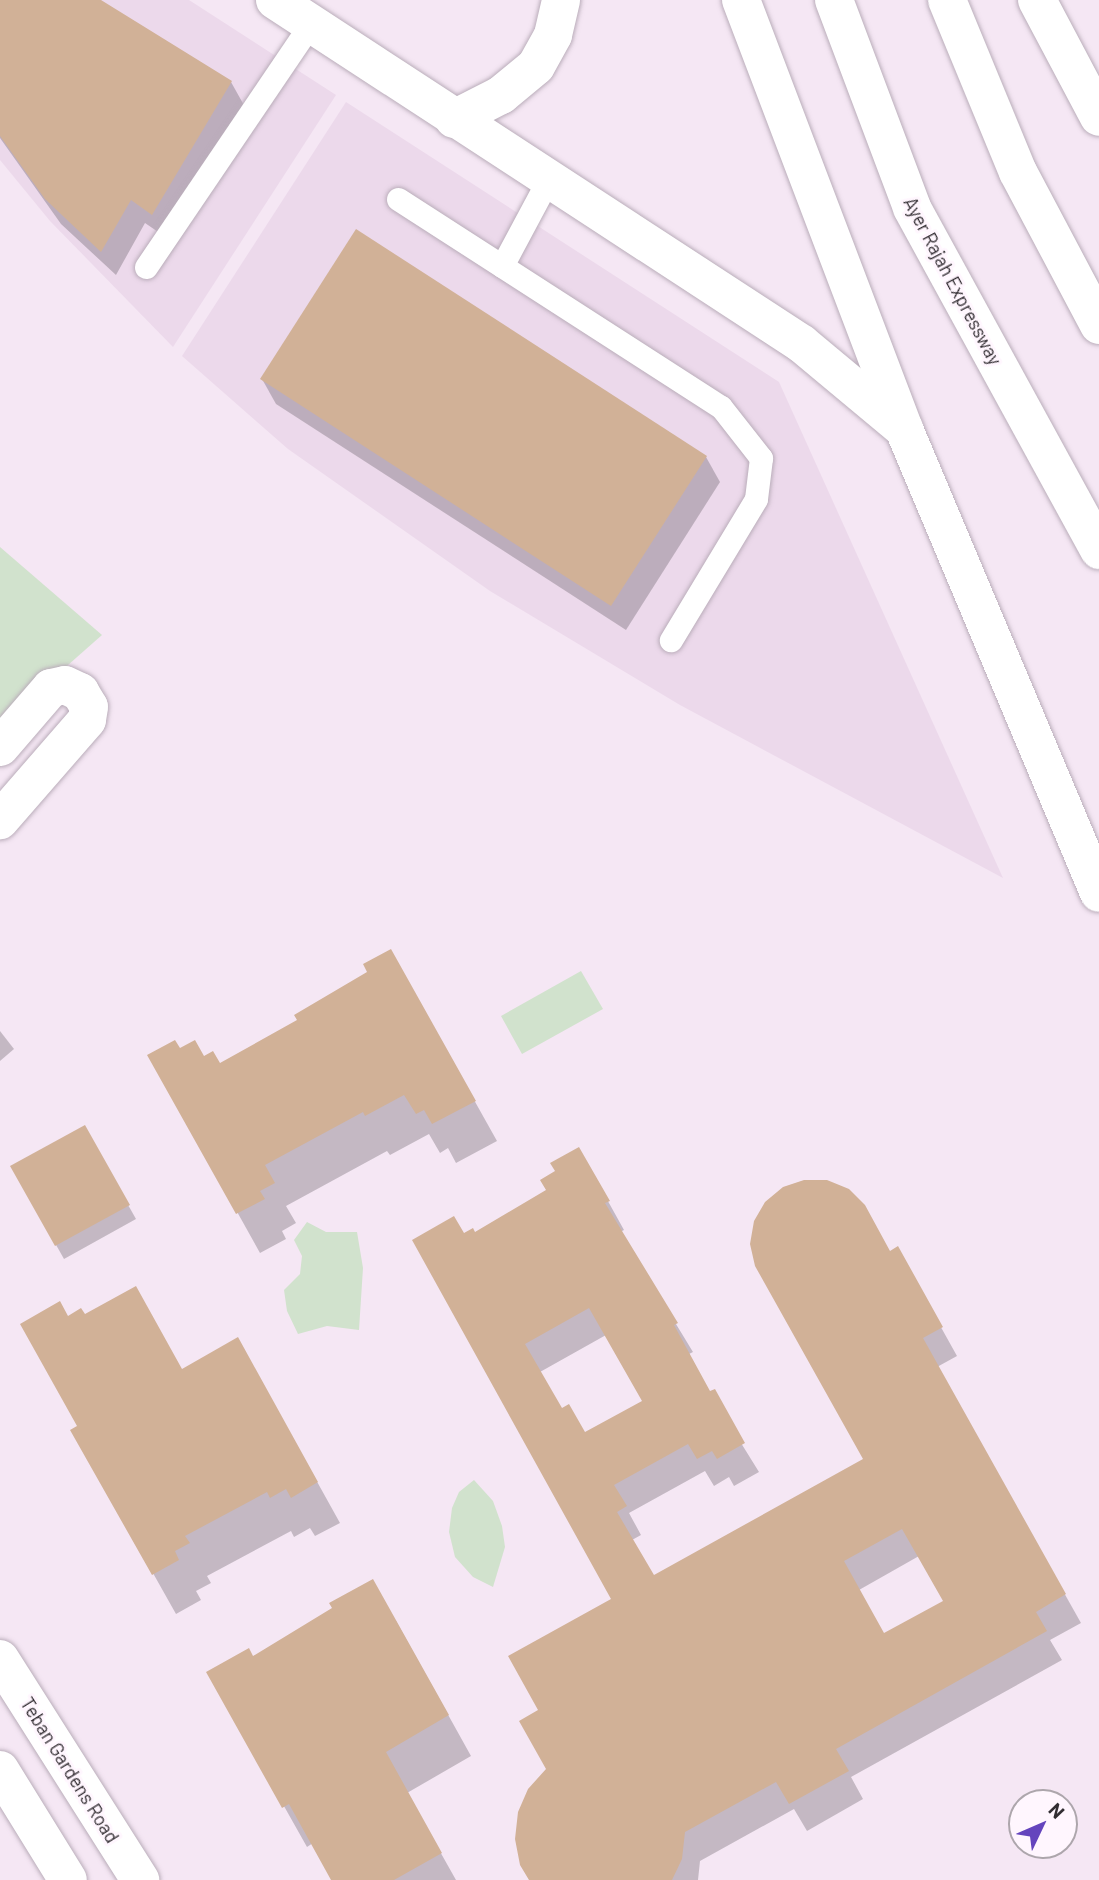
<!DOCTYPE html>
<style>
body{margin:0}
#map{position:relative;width:1099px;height:1880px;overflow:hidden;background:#f5e7f4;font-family:Barlow,sans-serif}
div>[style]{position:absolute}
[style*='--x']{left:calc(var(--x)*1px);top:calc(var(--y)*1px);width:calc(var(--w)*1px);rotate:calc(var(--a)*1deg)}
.built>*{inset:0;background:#ecd9eb}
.green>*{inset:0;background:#d1e2cd}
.shadow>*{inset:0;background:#0003}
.building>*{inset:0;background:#d1b197}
.roads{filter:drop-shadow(0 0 2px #baadba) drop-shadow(0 0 2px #baadba)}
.lane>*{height:23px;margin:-11.5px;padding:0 11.5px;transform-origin:11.5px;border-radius:11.5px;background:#fff}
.street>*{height:38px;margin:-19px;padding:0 19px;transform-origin:19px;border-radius:19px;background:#fff}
.secondary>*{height:38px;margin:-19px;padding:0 19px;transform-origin:19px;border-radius:19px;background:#fff}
.primary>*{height:38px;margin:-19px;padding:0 19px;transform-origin:19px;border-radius:19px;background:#fff}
.highway>*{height:38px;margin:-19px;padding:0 19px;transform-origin:19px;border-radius:19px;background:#fff}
span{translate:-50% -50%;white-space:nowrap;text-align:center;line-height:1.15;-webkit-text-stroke:6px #fff6fe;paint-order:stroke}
.street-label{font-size:19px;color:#322d32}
.north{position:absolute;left:1008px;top:1789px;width:70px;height:70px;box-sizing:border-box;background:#fff6fe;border:2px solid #ada6ac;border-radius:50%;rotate:46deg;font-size:19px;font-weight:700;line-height:28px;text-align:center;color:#322d32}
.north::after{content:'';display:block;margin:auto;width:24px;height:32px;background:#6444bd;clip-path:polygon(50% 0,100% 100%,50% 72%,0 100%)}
</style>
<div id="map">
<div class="built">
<i style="clip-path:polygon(0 0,189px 0,336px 95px,173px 347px,50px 221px,0 160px)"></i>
<i style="clip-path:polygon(346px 102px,779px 382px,1003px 878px,680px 705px,490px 591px,288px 449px,182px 356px)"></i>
</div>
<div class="green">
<i style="clip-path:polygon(0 547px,102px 635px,0 725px)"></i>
<i style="clip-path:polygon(581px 971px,603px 1009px,522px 1054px,501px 1016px)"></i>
<i style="clip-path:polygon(307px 1222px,326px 1232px,357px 1232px,363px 1268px,359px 1330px,327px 1326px,298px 1334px,287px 1311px,284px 1290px,300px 1274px,302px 1256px,294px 1240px)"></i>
<i style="clip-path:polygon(474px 1480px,493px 1501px,502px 1526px,505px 1547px,493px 1587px,473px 1577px,455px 1557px,449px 1532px,452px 1508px,459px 1492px)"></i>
</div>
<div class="shadow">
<i style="clip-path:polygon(0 0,98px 0,231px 82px,245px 107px,167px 238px,145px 223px,116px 275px,61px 224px,0 138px)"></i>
<i style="clip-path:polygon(356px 231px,706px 457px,720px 482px,626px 630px,276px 404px,262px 379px)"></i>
<i style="clip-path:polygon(413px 991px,497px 1141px,456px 1163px,448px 1148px,440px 1153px,429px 1134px,390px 1155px,387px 1151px,286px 1206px,296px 1223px,282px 1231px,286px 1239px,260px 1253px,150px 1056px,180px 1050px,219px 1065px)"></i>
<i style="clip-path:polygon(0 1031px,14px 1049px,0 1061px)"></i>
<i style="clip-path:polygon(84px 1127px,136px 1219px,64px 1259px,12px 1167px)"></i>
<i style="clip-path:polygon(evenodd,579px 1149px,624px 1230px,620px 1232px,693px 1352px,689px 1354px,710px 1393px,759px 1472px,734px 1486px,729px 1477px,714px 1486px,705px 1471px,629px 1513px,641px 1535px,632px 1540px,653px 1578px,866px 1460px,890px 1253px,913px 1277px,957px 1356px,937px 1367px,1081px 1623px,1050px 1640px,1062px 1660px,851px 1777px,863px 1799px,807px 1831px,794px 1809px,700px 1861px,698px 1880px,531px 1880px,548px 1769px,541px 1711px,613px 1600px,463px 1235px,475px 1234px,548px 1191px,558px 1172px,579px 1149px,606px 1335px,644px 1402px,584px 1434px,562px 1410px,540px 1372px,606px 1335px,579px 1149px,919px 1556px,945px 1602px,884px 1635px,859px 1590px,919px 1556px)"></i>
<i style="clip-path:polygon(84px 1317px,182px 1371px,260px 1379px,340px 1523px,315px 1536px,310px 1528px,294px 1537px,291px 1531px,207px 1576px,211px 1583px,196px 1591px,201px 1600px,176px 1614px,73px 1431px,80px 1427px,68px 1318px)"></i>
<i style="clip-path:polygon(396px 1621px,471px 1756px,407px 1793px,456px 1880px,333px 1880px,313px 1843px,307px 1847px,209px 1673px)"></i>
</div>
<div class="building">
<i style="clip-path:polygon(0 0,101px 0,232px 81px,152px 215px,131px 200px,101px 252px,45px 199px,0 136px)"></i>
<i style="clip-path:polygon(356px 229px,707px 456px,611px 606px,260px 379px)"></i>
<i style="clip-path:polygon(391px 949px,476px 1101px,432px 1124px,424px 1110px,416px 1114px,404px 1095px,365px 1116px,363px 1112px,265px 1165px,275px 1183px,260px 1191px,265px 1199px,236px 1214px,147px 1055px,175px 1040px,180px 1048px,195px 1040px,204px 1056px,213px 1051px,220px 1063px,297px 1020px,294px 1015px,367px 972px,363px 964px)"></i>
<i style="clip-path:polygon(85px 1125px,130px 1205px,55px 1246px,10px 1166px)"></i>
<i style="clip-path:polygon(evenodd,579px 1147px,610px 1201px,605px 1203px,678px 1323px,674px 1325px,710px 1391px,715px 1389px,745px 1443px,717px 1459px,712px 1451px,697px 1459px,688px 1444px,614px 1485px,627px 1506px,617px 1512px,654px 1575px,863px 1459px,755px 1266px,750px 1244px,754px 1221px,765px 1202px,783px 1187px,804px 1180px,827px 1180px,849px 1189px,865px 1205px,890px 1251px,898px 1246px,943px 1327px,923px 1338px,1066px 1594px,1036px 1612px,1047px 1631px,836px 1749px,849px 1771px,789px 1804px,776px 1782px,685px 1832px,682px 1859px,672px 1880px,529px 1880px,520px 1865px,515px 1839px,518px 1812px,528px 1789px,546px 1769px,519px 1721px,538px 1710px,508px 1656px,611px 1599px,412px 1240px,454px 1216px,464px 1233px,473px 1228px,475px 1232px,546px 1190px,540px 1180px,555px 1171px,550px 1163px,579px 1147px,589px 1308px,642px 1401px,585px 1432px,569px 1404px,562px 1408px,525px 1344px,589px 1308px,579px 1147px,902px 1529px,943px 1601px,884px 1633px,844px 1561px,902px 1529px)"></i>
<i style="clip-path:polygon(136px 1286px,182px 1369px,238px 1337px,318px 1482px,291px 1498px,286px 1489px,270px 1498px,267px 1492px,185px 1536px,190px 1543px,175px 1551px,179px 1560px,152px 1575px,70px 1430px,77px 1426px,20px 1324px,60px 1301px,68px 1316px,81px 1308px,85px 1314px)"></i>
<i style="clip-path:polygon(373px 1579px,449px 1715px,386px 1752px,442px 1853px,394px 1880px,331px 1880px,289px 1804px,282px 1808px,206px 1672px,249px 1648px,253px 1656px,332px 1608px,329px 1603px)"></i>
</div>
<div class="roads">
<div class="lane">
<i style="--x:398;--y:199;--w:384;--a:32.8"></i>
<i style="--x:721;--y:407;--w:65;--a:51.9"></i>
<i style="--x:761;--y:458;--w:41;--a:97"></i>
<i style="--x:756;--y:499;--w:165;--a:121.1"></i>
<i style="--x:502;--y:266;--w:98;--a:-61.9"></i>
<i style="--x:146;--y:267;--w:292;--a:-55.9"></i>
</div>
<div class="street">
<i style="--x:0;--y:747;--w:78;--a:-49.2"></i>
<i style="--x:51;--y:688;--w:14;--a:-12"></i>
<i style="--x:65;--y:685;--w:17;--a:25"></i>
<i style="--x:80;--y:692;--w:17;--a:59"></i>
<i style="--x:89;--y:707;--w:13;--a:99"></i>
<i style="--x:87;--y:720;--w:133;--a:131"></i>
<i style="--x:0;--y:1659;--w:262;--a:57.6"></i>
<i style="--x:0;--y:1770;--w:129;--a:58.3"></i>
</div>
<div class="secondary">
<i style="--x:275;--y:0;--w:629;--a:33.13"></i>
<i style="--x:802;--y:344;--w:133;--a:39.8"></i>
<i style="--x:454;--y:119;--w:53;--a:-27.1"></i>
<i style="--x:501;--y:95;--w:45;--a:-39.6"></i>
<i style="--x:536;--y:66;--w:35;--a:-61"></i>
<i style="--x:553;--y:35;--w:36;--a:-77"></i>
</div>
<div class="primary">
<i style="--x:904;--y:429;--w:503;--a:67.2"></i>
</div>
<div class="highway">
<i style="--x:741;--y:0;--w:459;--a:69.2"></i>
<i style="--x:834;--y:0;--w:222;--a:69.4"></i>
<i style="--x:912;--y:208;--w:390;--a:61.3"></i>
<i style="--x:947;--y:0;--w:186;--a:67.6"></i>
<i style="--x:1018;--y:172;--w:173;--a:62.1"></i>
<i style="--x:1037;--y:0;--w:132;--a:62.1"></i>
</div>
</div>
<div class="street-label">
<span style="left:953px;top:281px;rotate:62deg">Ayer Rajah Expressway</span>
<span style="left:70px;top:1770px;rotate:58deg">Teban Gardens Road</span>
</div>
<div class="north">N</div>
</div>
